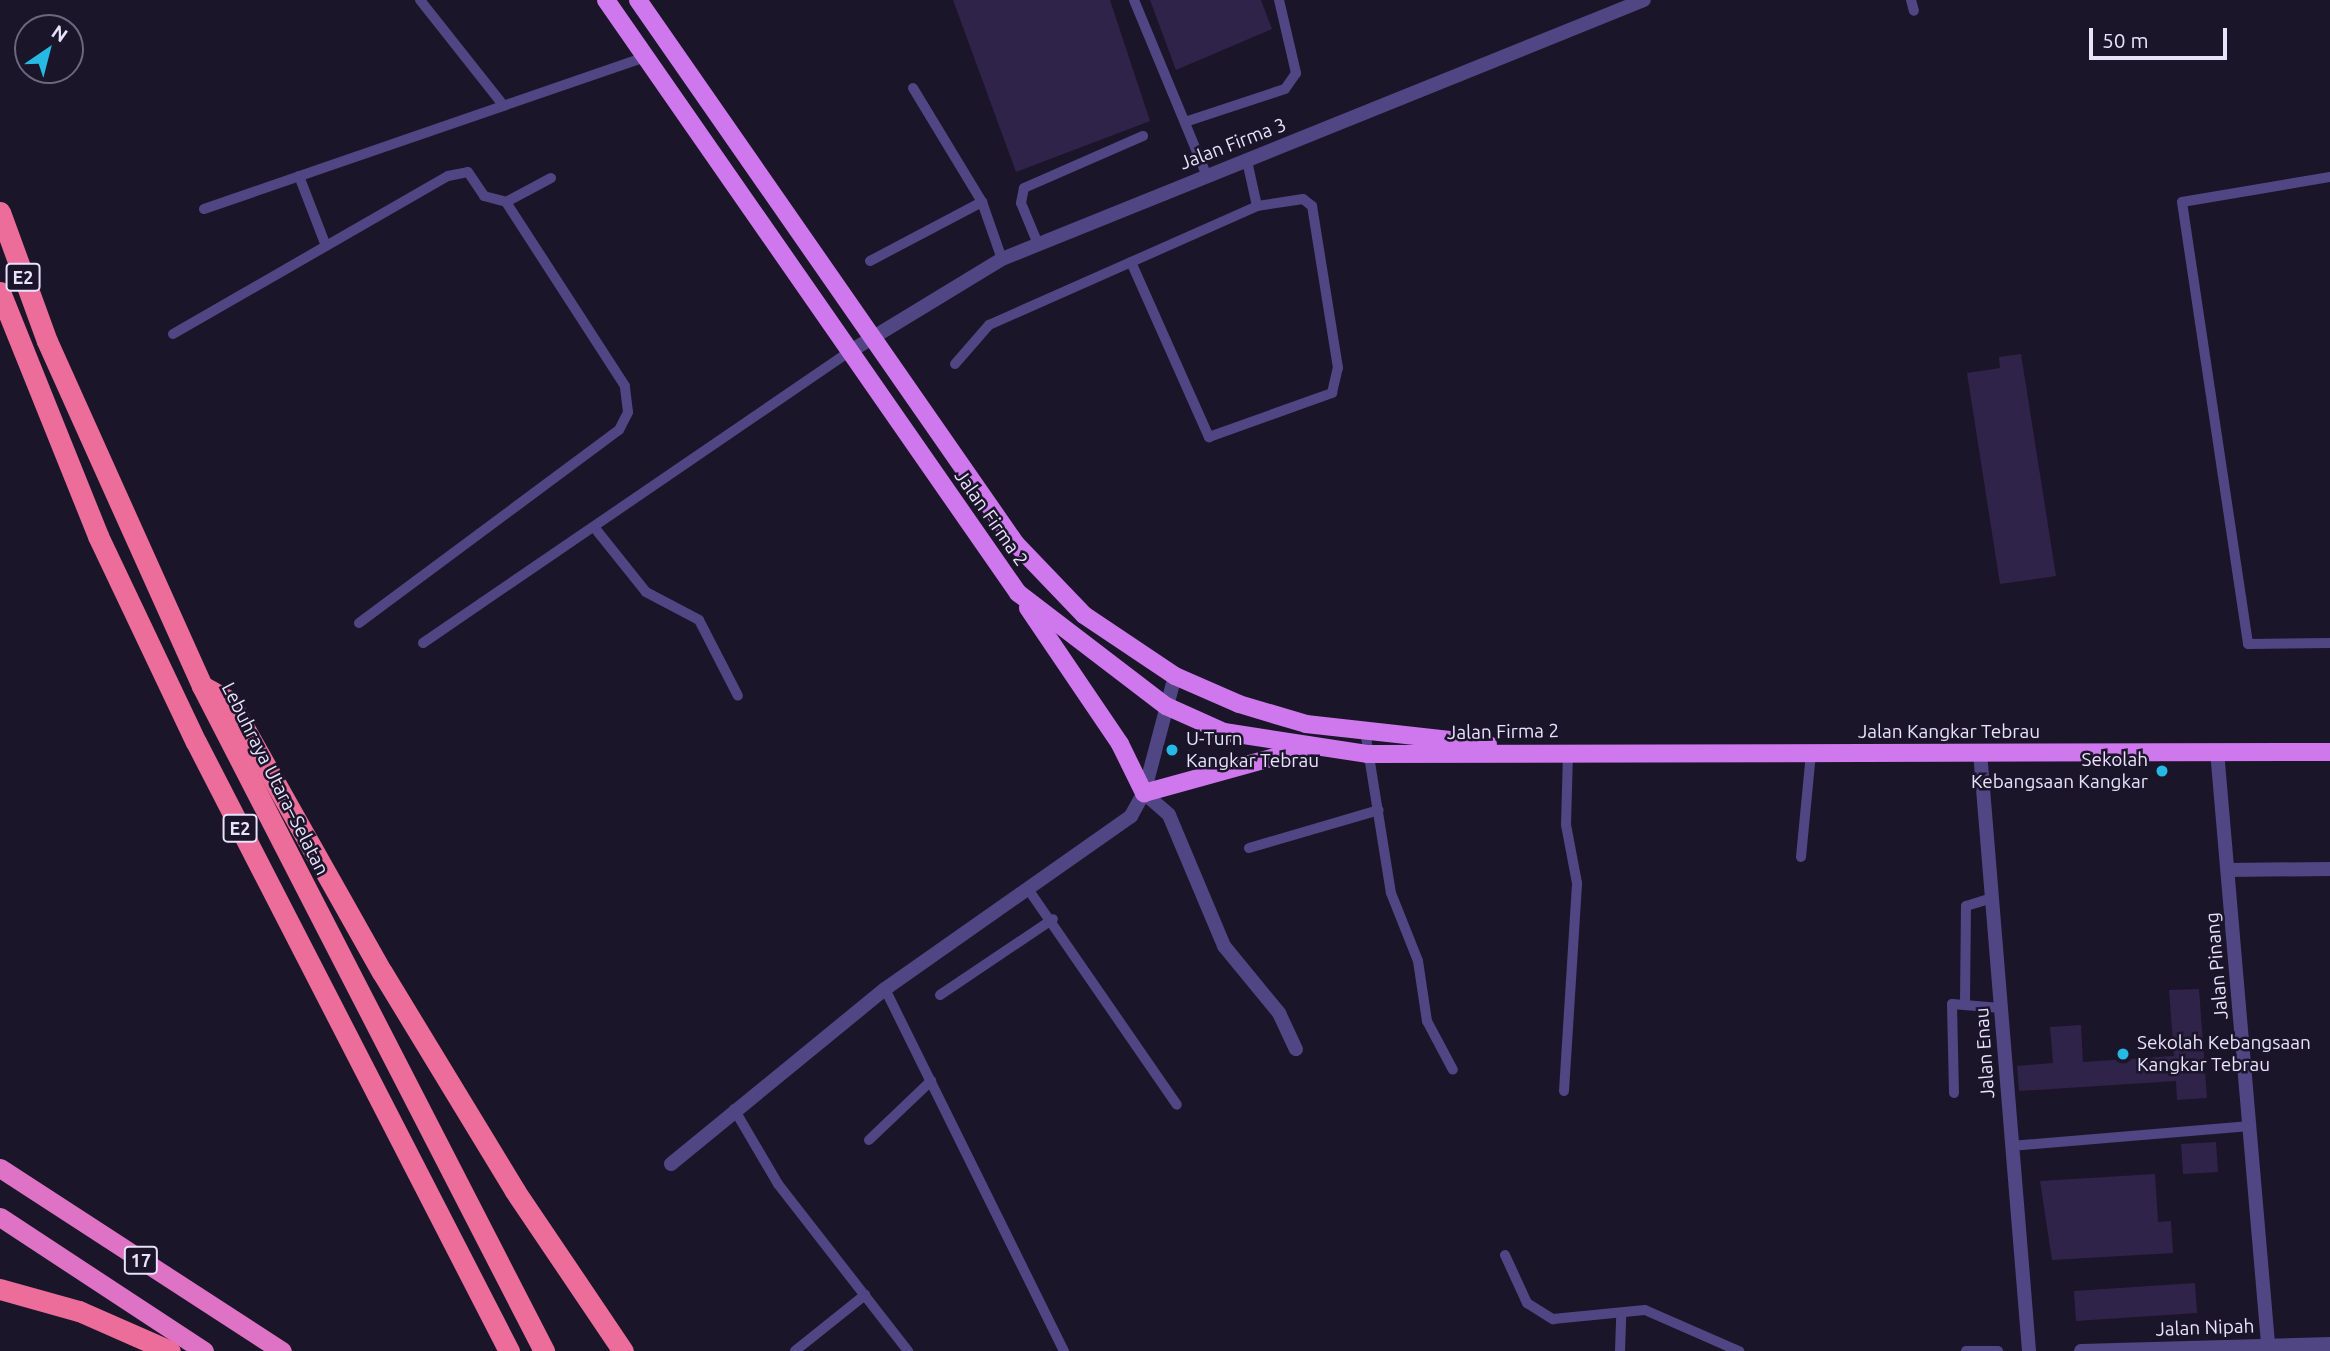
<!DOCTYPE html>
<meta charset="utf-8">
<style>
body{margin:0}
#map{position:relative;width:2330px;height:1351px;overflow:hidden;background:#1b152a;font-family:Ubuntu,sans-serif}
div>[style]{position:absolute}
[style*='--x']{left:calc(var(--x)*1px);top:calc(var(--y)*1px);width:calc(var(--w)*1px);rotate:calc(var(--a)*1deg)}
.building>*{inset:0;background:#2f2349}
.service>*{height:10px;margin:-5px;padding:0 5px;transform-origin:5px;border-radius:5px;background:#504683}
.minor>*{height:14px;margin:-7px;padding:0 7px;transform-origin:7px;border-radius:7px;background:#504683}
.primary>*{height:18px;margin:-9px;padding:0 9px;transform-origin:9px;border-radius:9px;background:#cf77ed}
.trunk>*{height:19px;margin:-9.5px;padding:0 9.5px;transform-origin:9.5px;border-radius:9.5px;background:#de72c4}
.motorway>*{height:21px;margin:-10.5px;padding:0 10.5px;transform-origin:10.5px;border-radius:10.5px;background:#ec6c9a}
.dots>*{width:19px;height:19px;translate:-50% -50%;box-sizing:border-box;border:4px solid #1b152a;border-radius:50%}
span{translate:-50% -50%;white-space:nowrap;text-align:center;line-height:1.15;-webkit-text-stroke:5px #1b152a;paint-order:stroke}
.shield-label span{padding:2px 5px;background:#1b152a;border:2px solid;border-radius:5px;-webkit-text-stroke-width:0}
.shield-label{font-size:18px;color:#e8e2fb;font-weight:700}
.street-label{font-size:19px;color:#e8e2fb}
.poi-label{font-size:19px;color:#e8e2fb}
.left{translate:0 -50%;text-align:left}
.right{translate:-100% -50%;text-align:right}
.north{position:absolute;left:14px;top:14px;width:70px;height:70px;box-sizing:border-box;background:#1b152a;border:2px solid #6d677e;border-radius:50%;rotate:35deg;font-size:19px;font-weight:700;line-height:28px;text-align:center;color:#e8e2fb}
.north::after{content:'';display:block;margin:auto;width:24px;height:32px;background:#26b9e3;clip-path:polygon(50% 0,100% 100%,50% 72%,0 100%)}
.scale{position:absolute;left:2089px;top:28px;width:138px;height:32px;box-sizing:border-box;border:4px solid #e8e2fb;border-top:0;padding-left:9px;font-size:21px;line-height:24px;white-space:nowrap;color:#e8e2fb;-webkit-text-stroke:5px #1b152a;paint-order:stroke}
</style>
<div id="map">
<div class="building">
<i style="clip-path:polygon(953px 0,1110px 0,1150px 121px,1016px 172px)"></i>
<i style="clip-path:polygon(1150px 0,1261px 0,1272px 29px,1176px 70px)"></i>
<i style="clip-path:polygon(2021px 354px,2056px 576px,2000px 584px,1967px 373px,2000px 368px,1999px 357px)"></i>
<i style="clip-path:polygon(2199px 989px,2207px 1098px,2177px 1100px,2176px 1081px,2019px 1091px,2017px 1066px,2053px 1063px,2050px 1027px,2081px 1025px,2083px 1062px,2174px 1056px,2169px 990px)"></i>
<i style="clip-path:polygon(2216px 1142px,2218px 1172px,2183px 1174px,2181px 1144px)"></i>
<i style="clip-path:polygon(2155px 1174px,2158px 1222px,2171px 1221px,2173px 1253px,2052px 1260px,2040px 1181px)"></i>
<i style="clip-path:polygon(2195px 1283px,2197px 1313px,2076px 1321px,2074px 1291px)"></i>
</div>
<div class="service">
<i style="--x:420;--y:0;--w:135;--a:51.6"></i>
<i style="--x:1134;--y:0;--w:188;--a:67.5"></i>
<i style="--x:1911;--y:0;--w:11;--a:75"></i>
<i style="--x:913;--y:88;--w:133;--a:58.8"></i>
<i style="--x:982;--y:202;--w:60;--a:70.7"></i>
<i style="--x:1188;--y:121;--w:102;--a:-18.3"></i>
<i style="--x:1285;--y:89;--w:19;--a:-55"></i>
<i style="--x:1296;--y:73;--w:75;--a:-103.1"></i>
<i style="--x:299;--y:176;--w:75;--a:68.9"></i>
<i style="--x:2330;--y:177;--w:150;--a:170.4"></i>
<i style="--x:2182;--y:202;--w:447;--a:81.5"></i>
<i style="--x:2248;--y:644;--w:82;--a:-0.7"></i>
<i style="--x:204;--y:209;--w:466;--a:-19"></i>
<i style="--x:1038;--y:244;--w:44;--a:-112.5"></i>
<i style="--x:1021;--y:203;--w:15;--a:-79"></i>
<i style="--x:1024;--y:188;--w:130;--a:-23.6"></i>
<i style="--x:870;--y:261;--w:127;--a:-27.8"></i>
<i style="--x:1131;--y:262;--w:192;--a:66"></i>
<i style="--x:1209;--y:437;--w:131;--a:-19.7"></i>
<i style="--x:1332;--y:393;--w:26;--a:-77"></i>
<i style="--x:1338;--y:368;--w:164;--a:-99.1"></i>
<i style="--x:1312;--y:206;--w:11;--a:-142"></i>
<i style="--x:1303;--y:199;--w:47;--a:171.3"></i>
<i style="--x:173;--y:334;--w:317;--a:-29.9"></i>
<i style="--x:448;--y:176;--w:20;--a:-11"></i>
<i style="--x:468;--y:172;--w:29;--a:56"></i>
<i style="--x:484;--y:196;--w:23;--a:15"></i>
<i style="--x:506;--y:202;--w:51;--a:-28.1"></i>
<i style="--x:955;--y:364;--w:52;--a:-48.9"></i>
<i style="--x:989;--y:325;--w:293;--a:-23.9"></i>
<i style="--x:1257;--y:206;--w:46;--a:-102.5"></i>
<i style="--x:594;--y:527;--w:83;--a:51.3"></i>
<i style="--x:646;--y:592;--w:60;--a:27.8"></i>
<i style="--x:699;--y:620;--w:85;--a:62.8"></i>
<i style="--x:359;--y:623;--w:324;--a:-36.6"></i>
<i style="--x:619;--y:430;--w:20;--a:-63"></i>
<i style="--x:628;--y:412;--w:26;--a:-97"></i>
<i style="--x:625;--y:386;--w:219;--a:-122.9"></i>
<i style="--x:423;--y:643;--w:516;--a:-34.34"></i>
<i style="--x:1365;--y:731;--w:164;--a:80.9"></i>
<i style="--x:1391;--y:893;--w:73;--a:68.3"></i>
<i style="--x:1418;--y:961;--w:61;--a:81.5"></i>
<i style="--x:1427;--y:1021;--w:55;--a:62"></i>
<i style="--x:1249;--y:848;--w:135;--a:-16.3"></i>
<i style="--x:1801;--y:857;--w:103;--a:-84.5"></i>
<i style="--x:1028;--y:889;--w:262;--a:55.4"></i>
<i style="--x:885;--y:989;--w:404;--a:63.7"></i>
<i style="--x:940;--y:995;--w:136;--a:-33.9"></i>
<i style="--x:1965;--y:1000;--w:94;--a:-89.4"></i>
<i style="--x:1966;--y:906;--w:27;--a:-17"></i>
<i style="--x:1564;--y:1091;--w:208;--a:-86.4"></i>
<i style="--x:1577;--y:883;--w:59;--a:-100.7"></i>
<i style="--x:1566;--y:825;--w:72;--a:-88.4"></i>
<i style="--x:1954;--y:1093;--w:89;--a:-91.3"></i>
<i style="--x:1952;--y:1004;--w:49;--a:4.7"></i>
<i style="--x:734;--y:1109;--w:87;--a:59.6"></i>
<i style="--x:778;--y:1184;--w:212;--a:52.1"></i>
<i style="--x:869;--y:1140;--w:86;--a:-43.6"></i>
<i style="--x:2011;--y:1146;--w:240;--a:-4.8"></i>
<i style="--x:1505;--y:1255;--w:53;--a:65.4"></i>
<i style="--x:1527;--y:1303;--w:31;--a:32"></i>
<i style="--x:1553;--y:1319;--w:92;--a:-5.6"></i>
<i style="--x:1645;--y:1310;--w:103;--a:23.6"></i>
<i style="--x:795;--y:1351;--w:90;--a:-38.7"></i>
<i style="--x:1620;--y:1351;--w:35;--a:-88"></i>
<i style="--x:1966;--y:1351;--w:32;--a:0"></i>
</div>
<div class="minor">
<i style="--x:849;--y:352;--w:179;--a:-31.3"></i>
<i style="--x:1002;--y:259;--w:692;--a:-21.97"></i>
<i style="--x:2217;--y:751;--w:595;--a:85.08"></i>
<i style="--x:1980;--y:752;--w:601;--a:85.32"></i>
<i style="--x:1144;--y:793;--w:33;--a:41"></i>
<i style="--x:1169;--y:815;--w:142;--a:67.2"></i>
<i style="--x:1224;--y:946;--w:87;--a:50.6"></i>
<i style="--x:1279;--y:1013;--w:40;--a:65"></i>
<i style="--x:2228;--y:870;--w:102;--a:-0.6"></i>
<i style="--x:671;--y:1164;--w:276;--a:-39.3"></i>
<i style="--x:885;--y:989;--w:301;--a:-35.1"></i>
<i style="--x:1131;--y:816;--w:26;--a:-61"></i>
<i style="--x:1144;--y:793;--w:121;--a:-75.2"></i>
<i style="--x:2081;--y:1351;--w:249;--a:-1.6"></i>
</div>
<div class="primary">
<i style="--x:606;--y:0;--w:722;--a:55.21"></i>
<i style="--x:1018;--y:593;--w:186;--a:37.4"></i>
<i style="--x:1166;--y:706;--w:64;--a:24.1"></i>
<i style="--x:1224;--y:732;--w:146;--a:8.7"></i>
<i style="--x:1368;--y:754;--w:962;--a:-0.12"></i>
<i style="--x:638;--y:0;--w:662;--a:55.21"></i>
<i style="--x:1016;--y:544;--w:98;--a:46.2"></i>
<i style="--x:1084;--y:615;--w:110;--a:33.8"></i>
<i style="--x:1175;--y:676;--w:70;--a:23.6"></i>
<i style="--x:1239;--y:704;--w:70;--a:16.6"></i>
<i style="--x:1306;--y:724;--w:183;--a:6.3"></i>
<i style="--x:1028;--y:608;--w:164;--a:55.9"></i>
<i style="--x:1120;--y:744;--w:55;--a:63.9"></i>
<i style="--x:1144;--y:793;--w:166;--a:-15.4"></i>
</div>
<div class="trunk">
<i style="--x:0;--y:1168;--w:336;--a:33"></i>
<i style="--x:0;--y:1217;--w:244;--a:33.3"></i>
</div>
<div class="motorway">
<i style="--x:0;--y:212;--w:137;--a:70"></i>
<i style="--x:47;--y:341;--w:378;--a:65.8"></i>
<i style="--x:202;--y:686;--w:748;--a:62.78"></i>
<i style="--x:0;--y:292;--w:263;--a:68.1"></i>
<i style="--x:98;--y:536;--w:228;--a:64.6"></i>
<i style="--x:196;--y:742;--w:685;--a:62.8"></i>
<i style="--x:202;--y:686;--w:31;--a:29"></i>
<i style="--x:229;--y:701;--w:311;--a:60.6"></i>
<i style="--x:382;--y:972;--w:256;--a:58.7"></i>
<i style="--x:515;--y:1191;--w:193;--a:56"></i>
<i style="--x:0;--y:1289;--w:82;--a:15.6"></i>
<i style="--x:79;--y:1311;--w:99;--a:23.7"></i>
</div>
<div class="dots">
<i style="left:1172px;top:750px;background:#26b9e3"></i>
<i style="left:2162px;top:771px;background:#26b9e3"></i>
<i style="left:2123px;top:1054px;background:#26b9e3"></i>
</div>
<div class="shield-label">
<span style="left:23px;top:277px">E2</span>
<span style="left:240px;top:828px">E2</span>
<span style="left:141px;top:1260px">17</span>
</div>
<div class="street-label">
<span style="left:1233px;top:144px;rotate:-21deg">Jalan Firma 3</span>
<span style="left:991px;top:518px;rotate:55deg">Jalan Firma 2</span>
<span style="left:1503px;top:732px;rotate:-1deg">Jalan Firma 2</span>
<span style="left:1949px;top:732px">Jalan Kangkar Tebrau</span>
<span style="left:275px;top:779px;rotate:63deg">Lebuhraya Utara–Selatan</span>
<span style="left:2217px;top:966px;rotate:-95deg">Jalan Pinang</span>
<span style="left:1985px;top:1053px;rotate:-94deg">Jalan Enau</span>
<span style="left:2205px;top:1328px;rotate:-2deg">Jalan Nipah</span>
</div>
<div class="poi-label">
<span class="left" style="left:1186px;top:750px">U-Turn<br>Kangkar Tebrau</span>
<span class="right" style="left:2148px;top:771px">Sekolah<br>Kebangsaan Kangkar</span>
<span class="left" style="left:2137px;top:1054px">Sekolah Kebangsaan<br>Kangkar Tebrau</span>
</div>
<div class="north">N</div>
<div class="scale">50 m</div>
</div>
